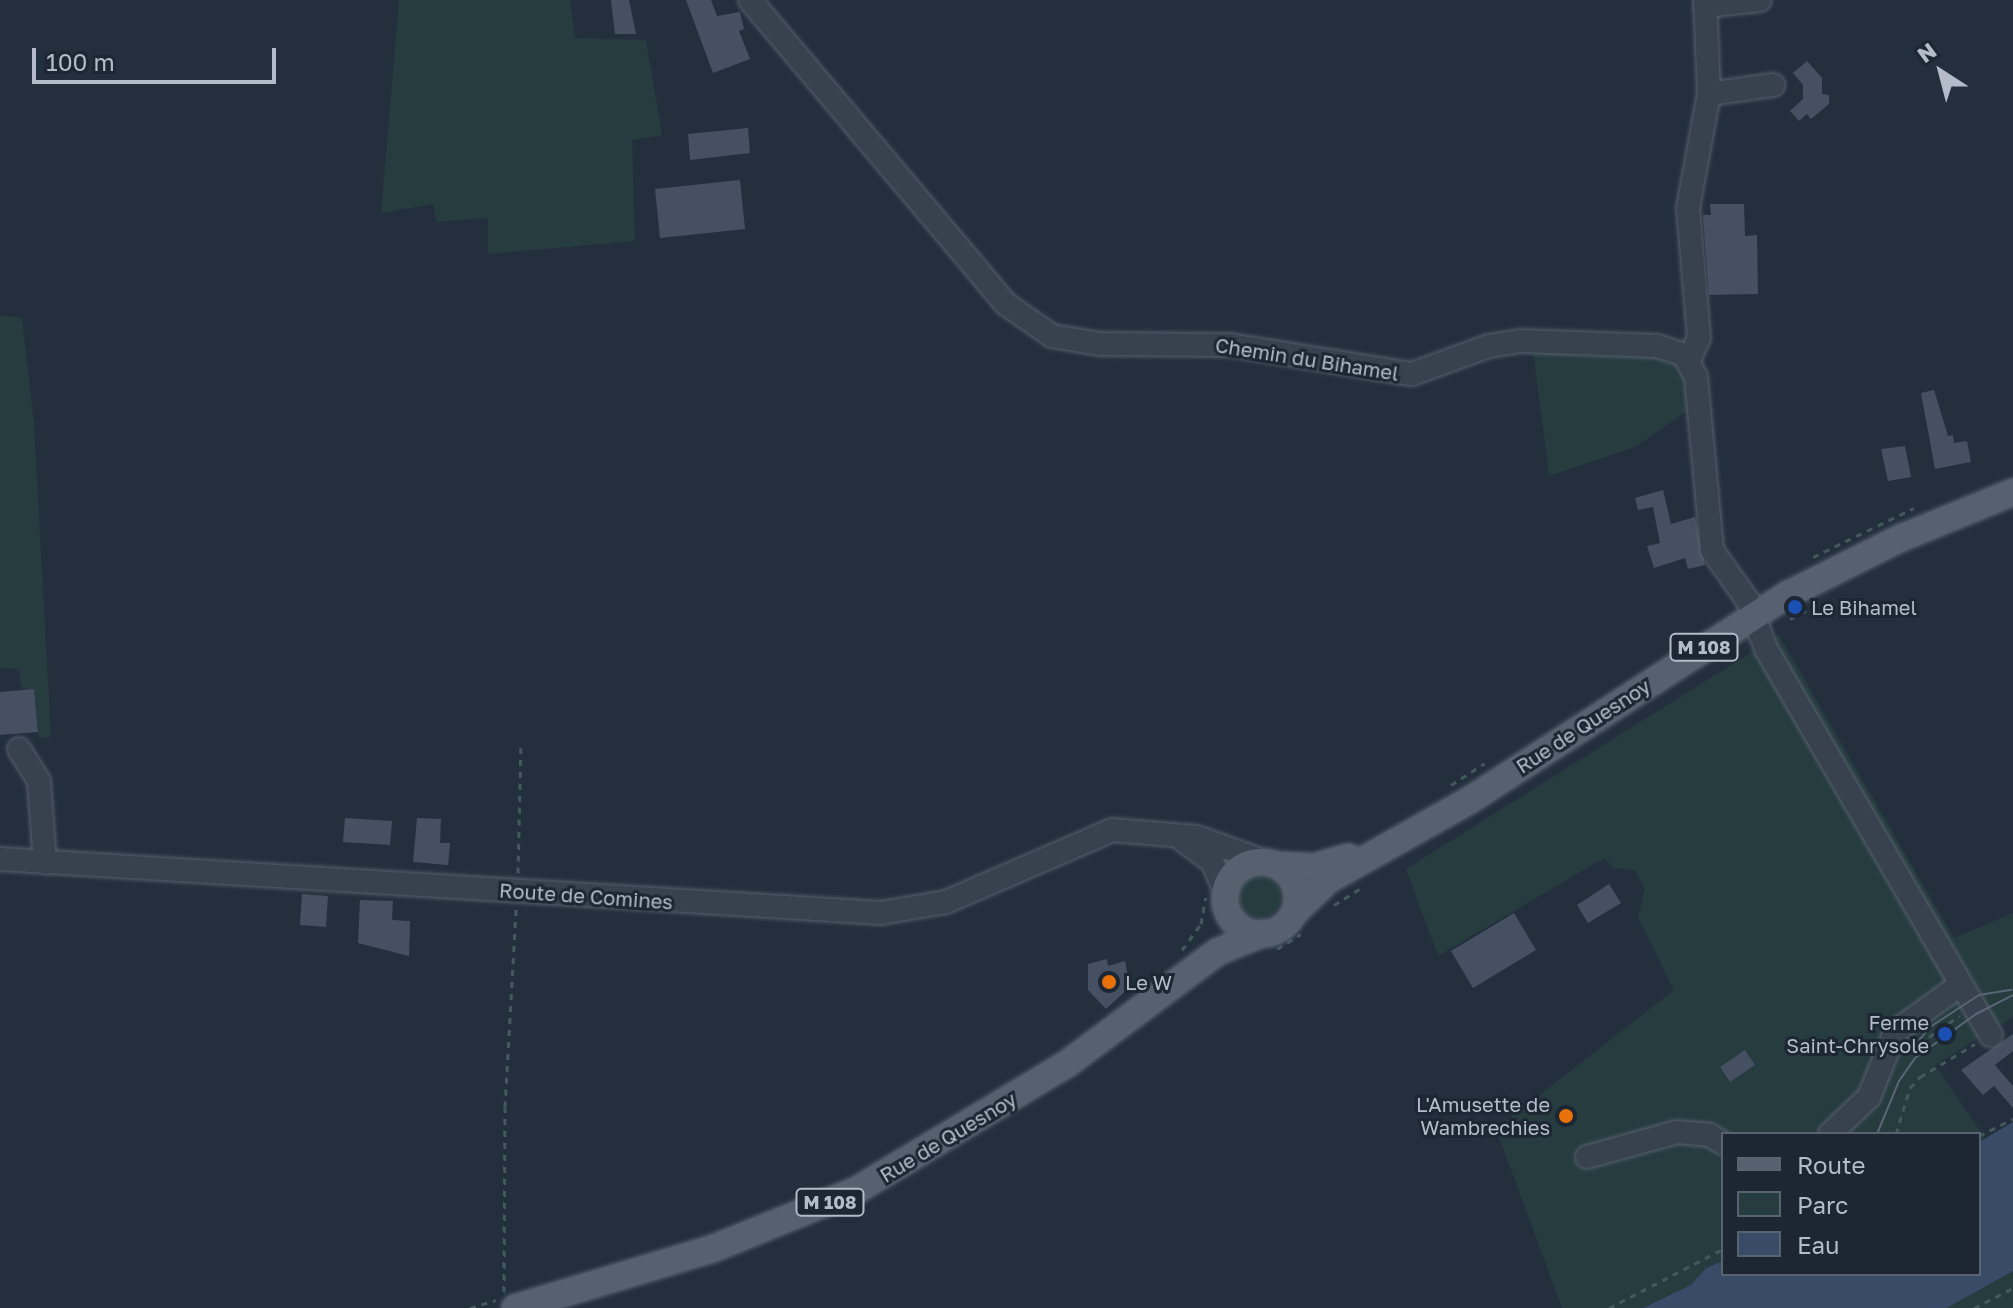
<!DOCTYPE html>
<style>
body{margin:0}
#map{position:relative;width:2013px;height:1308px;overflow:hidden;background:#242f3e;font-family:"Golos Text",sans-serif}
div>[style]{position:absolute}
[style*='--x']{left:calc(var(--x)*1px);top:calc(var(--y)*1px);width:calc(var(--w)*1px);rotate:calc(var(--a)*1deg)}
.green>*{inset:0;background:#263c3f}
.round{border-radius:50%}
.water>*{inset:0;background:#394c67}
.building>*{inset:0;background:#455162}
.path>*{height:3px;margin-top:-1.5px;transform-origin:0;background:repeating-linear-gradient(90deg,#44595c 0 6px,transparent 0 12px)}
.roads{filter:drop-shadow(0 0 2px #565f6c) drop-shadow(0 0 2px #565f6c)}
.minor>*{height:22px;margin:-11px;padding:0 11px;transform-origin:11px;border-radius:11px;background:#38414e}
.major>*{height:26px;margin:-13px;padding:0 13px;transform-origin:13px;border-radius:13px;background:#56606e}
.major>.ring{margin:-13px;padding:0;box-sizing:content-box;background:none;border:26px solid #56606e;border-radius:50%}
.tram>*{height:2px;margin:-1px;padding:0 1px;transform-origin:1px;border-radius:1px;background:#5a6575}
.dots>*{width:22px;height:22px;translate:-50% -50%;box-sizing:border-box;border:4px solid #1d2633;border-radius:50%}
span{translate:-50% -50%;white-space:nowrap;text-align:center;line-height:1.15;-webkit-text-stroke:6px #1d2633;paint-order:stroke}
.shield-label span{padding:2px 6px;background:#1d2633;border:2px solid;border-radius:6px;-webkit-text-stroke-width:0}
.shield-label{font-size:18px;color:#b4bcc9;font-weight:700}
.street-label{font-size:20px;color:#b4bcc9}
.poi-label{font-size:20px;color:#b4bcc9}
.left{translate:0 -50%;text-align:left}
.right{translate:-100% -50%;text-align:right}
.legend{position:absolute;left:1721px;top:1132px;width:260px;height:144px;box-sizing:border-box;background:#1d2633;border:2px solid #59626f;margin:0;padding:10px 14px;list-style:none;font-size:24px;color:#b4bcc9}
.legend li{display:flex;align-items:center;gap:16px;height:40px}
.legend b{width:40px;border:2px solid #59626f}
.north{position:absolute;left:1901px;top:32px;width:80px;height:80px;-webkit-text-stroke:6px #1d2633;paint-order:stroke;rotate:324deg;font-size:22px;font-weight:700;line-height:32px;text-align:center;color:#b4bcc9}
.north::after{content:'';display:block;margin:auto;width:28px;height:36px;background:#b4bcc9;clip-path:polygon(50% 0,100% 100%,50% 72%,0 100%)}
.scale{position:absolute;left:32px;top:48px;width:244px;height:36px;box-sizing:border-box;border:4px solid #b4bcc9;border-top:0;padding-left:10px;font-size:24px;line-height:28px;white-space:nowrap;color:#b4bcc9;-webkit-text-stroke:6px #1d2633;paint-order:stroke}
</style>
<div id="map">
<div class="green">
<i style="clip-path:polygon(399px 0,570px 0,575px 38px,646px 40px,662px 135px,632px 140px,635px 241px,488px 254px,488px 218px,437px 222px,433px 204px,381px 213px)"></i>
<i style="clip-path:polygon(0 315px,22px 318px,34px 423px,51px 737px,39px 738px,34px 690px,21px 688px,19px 669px,0 668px)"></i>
<i style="clip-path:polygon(1533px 351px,1666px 354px,1683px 369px,1690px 409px,1635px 447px,1549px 476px)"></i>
<i style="clip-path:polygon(1779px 635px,1954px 938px,2013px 913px,2013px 1017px,1935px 1065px,1985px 1138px,1979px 1142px,1979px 1134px,1723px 1134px,1723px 1261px,1706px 1268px,1692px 1285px,1643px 1308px,1562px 1308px,1496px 1129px,1674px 990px,1638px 917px,1645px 889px,1635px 870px,1613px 868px,1604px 858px,1438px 956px,1406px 869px)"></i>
<i class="round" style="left:1239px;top:876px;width:42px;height:42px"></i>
<i style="clip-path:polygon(2013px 1271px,2013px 1308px,1947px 1308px)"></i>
</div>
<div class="water">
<i style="clip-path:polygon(2013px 1122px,2013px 1271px,1947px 1308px,1643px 1308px,1691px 1285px,1706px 1268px,1723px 1261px,1723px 1274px,1979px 1274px,1979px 1142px)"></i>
</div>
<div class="building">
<i style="clip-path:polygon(611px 0,629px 0,636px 34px,615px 34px)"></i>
<i style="clip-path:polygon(686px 0,711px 0,717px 16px,740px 12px,744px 29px,739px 31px,750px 59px,713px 73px)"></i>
<i style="clip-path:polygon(1807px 61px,1822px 78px,1822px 94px,1829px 95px,1829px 104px,1811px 119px,1807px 114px,1799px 121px,1790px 111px,1803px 99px,1803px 85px,1793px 73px)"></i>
<i style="clip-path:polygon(748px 128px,750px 153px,690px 160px,688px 134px)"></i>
<i style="clip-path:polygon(740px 180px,745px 229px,660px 238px,655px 189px)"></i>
<i style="clip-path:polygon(1710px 204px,1744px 204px,1745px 236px,1757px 235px,1758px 294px,1709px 295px,1703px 215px,1711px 215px)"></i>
<i style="clip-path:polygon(1934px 390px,1948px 436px,1953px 435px,1954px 443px,1967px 441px,1971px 462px,1935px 469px,1921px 393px)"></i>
<i style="clip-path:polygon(1905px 446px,1911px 477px,1888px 481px,1881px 449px)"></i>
<i style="clip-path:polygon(1663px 490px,1671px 524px,1695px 517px,1705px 565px,1688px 569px,1685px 558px,1654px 568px,1647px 546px,1660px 543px,1653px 507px,1638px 510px,1635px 498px)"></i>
<i style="clip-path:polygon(34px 689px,38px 732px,0 735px,0 692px)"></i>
<i style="clip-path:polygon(345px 818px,392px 821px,390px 845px,343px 842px)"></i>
<i style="clip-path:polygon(417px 818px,441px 819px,440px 843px,450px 843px,448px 865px,413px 862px)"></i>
<i style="clip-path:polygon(1609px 884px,1621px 903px,1588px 923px,1577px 905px)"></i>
<i style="clip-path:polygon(302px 894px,328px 896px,326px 927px,300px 925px)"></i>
<i style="clip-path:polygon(360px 900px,393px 901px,392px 920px,410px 921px,409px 956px,358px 943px)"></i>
<i style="clip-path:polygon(1514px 913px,1536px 950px,1473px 988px,1451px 951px)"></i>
<i style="clip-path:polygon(1107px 959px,1108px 966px,1125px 961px,1130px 987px,1106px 1009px,1088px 990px,1088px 964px)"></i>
<i style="clip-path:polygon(2013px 1034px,2013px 1051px,1995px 1065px,2013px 1086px,2013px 1108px,1994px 1086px,1983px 1095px,1961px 1070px)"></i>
<i style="clip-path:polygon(1745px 1050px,1755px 1065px,1730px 1082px,1720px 1067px)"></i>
</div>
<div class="path">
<i style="--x:1813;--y:557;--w:112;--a:-25.9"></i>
<i style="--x:1790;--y:619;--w:20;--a:-27"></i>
<i style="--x:1451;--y:785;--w:40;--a:-32.9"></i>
<i style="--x:518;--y:873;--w:130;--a:-88.7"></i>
<i style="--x:1334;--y:905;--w:32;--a:-32"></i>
<i style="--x:1277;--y:949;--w:28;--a:-32"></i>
<i style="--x:1182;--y:950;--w:32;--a:-54"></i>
<i style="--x:1201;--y:924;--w:27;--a:-80"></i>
<i style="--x:1929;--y:1037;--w:37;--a:-35"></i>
<i style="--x:1896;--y:1134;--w:48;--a:-73.1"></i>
<i style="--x:1910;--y:1088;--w:15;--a:-48"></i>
<i style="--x:1920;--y:1077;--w:64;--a:-31"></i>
<i style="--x:1979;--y:1136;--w:38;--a:-27"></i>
<i style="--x:504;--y:1292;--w:185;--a:-89.7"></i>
<i style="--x:505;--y:1107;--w:199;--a:-86.8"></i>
<i style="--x:470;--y:1308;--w:27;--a:-17"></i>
<i style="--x:1609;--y:1308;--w:128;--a:-27.4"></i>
<i style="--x:1974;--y:1308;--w:44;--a:-27.1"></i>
</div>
<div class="roads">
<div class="minor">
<i style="--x:750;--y:0;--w:397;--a:49.9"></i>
<i style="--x:1006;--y:304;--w:56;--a:34.8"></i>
<i style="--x:1052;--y:336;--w:49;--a:9.5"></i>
<i style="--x:1100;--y:344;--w:130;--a:0.4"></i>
<i style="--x:1230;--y:345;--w:184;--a:9.1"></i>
<i style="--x:1412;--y:374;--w:82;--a:-20"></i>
<i style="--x:1489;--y:346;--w:32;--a:-9"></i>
<i style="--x:1521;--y:341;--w:136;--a:2.1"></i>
<i style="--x:1657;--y:346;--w:28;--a:18"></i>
<i style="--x:1684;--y:355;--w:25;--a:61"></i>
<i style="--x:1696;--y:377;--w:174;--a:84.7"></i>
<i style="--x:1712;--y:550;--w:62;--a:54.8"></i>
<i style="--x:1748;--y:601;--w:51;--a:69.4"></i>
<i style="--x:1766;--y:649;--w:447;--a:59.8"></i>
<i style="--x:1705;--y:6;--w:55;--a:-6.2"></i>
<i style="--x:1709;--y:94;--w:65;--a:-8"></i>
<i style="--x:1689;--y:360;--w:24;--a:-66"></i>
<i style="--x:1699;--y:338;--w:130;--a:-94.8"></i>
<i style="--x:1688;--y:208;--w:116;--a:-79.6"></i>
<i style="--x:1709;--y:94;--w:94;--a:-92.4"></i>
<i style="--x:19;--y:749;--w:38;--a:58"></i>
<i style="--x:39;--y:781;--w:82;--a:85.8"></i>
<i style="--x:1184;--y:841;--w:34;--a:36"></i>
<i style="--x:1212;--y:861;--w:33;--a:67"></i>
<i style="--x:0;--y:859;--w:883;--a:3.51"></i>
<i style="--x:881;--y:913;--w:66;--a:-9.6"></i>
<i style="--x:946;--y:902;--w:181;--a:-23.4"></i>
<i style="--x:1112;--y:830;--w:85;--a:4.7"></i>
<i style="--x:1197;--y:837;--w:73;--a:19.9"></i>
<i style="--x:1830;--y:1134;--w:54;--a:-43.5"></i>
<i style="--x:1869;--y:1097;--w:70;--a:-68.2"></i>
<i style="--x:1895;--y:1032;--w:80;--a:-35.9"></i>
<i style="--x:1587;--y:1157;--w:93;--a:-15.5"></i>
<i style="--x:1677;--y:1132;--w:32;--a:5"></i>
<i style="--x:1709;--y:1135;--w:16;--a:30"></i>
</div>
<div class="major">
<i class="ring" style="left:1225px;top:862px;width:46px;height:46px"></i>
<i style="--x:1276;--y:865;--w:38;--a:3"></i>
<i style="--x:1314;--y:867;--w:36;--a:-16"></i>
<i style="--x:1293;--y:914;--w:49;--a:-44.2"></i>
<i style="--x:1328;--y:880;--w:163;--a:-29.4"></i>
<i style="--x:1470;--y:800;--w:380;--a:-32.9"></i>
<i style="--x:1789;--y:594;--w:125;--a:-26.6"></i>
<i style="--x:1901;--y:538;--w:121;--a:-22.3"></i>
<i style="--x:515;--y:1308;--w:206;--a:-16.7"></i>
<i style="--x:712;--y:1249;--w:157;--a:-22.1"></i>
<i style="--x:857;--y:1190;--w:245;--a:-31"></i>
<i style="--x:1067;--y:1064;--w:187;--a:-36.7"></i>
<i style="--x:1217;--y:952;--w:51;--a:-22"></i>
</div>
</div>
<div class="tram">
<i style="--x:1908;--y:1054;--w:35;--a:-51"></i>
<i style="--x:1930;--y:1027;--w:59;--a:-33.1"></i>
<i style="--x:1979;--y:995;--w:33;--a:-9"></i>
<i style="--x:1877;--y:1134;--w:57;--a:-67.5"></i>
<i style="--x:1899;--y:1081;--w:28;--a:-55"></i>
<i style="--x:1915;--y:1058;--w:75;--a:-35.8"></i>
<i style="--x:1976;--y:1014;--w:42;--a:-27.2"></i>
</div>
<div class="dots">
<i style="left:1795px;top:607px;background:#1a4fb4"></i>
<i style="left:1109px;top:982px;background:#e8710a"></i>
<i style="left:1945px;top:1034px;background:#1a4fb4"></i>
<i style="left:1566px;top:1116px;background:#e8710a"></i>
</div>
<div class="shield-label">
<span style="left:1704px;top:647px">M 108</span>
<span style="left:830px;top:1202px">M 108</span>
</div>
<div class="street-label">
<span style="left:1307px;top:359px;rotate:9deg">Chemin du Bihamel</span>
<span style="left:1583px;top:726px;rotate:-33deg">Rue de Quesnoy</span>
<span style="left:586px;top:896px;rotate:4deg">Route de Comines</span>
<span style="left:948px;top:1137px;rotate:-31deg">Rue de Quesnoy</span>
</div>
<div class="poi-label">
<span class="left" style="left:1811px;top:607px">Le Bihamel</span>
<span class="left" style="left:1125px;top:982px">Le W</span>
<span class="right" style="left:1929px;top:1034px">Ferme<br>Saint-Chrysole</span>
<span class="right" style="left:1550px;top:1116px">L'Amusette de<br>Wambrechies</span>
</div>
<ul class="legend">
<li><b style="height:10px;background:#56606e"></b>Route</li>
<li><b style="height:22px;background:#263c3f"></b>Parc</li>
<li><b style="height:22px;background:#394c67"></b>Eau</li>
</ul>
<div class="north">N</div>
<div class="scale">100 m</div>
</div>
